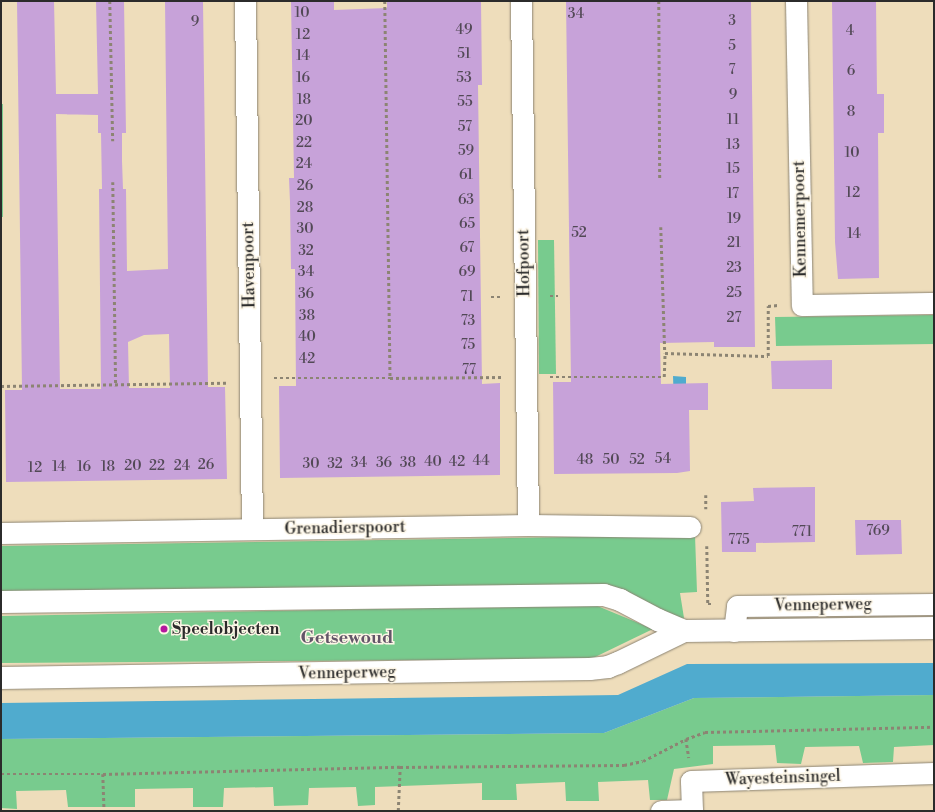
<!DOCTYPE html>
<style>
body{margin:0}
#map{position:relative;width:935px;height:812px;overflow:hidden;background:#edb;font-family:"Libre Bodoni",serif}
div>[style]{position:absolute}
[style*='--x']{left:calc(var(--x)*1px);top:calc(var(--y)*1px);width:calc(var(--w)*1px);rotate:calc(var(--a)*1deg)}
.green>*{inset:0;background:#78cb8e}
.water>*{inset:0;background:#50abce}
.building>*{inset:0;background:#c7a2d9}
.path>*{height:2.5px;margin-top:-1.25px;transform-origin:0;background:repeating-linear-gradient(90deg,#8c8473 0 3px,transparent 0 6px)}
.roads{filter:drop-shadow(0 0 1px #8c8473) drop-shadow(0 0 1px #8c8473)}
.street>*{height:21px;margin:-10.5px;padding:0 10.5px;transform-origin:10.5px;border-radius:10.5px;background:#fff}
.secondary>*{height:22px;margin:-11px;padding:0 11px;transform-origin:11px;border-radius:11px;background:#fff}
.dots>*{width:11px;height:11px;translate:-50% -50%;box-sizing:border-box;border:2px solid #fcf5e5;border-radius:50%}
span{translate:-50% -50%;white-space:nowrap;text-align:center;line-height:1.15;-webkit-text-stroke:3px #fcf5e5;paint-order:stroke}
.number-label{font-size:14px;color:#524956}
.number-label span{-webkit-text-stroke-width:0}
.street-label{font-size:16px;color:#2b2b2b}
.poi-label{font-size:16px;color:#2b2b2b;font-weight:700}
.left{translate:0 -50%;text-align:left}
.quarter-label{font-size:18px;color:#625568;font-weight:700}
.frame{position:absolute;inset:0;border:2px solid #2b2b2b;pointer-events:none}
</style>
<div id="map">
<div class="green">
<i style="clip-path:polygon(1px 104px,3px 104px,3px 217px,1px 217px)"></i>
<i style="clip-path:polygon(538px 240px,554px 240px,556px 374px,539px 374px)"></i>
<i style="clip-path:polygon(934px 315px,934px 344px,776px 346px,775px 317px)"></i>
<i style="clip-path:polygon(695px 535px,697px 592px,680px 593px,684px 618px,670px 619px,614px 590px,1px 597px,1px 546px)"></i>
<i style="clip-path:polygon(595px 605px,653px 629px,591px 659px,1px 663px,1px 616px)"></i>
<i style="clip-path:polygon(934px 695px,934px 745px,894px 747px,893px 762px,863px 763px,859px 746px,805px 747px,801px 764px,777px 763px,775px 745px,713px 746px,713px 764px,674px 769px,667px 800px,650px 800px,648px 780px,598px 782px,599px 801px,566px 801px,565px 782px,516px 784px,517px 800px,482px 800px,482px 783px,375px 787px,375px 805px,358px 806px,356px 787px,309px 788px,308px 805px,274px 806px,273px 787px,224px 788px,223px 807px,193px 807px,193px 788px,135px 789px,135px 807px,68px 807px,66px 790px,16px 791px,17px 809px,1px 808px,1px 739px,604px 733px,694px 698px)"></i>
</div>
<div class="water">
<i style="clip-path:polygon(673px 376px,686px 377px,686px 405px,674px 405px)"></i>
<i style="clip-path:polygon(934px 663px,934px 695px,694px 698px,604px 733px,1px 739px,1px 703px,618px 695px,687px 664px)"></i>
</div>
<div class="building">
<i style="clip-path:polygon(evenodd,17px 1px,54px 1px,56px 94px,98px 94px,96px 1px,124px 1px,126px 133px,122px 133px,122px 161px,123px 189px,126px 189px,127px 271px,168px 269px,165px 1px,203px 1px,208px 387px,225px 387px,227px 479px,6px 482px,5px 390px,22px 390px,17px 1px,56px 114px,98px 115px,98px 133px,101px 133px,102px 189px,99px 189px,101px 389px,60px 389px,56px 114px,17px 1px,169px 334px,170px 388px,129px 388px,128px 342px,144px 335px,169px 334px)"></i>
<i style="clip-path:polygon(291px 1px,334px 1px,334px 10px,387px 8px,387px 1px,481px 1px,482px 85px,478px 85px,482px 384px,500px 383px,500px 475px,280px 478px,279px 386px,296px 386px,295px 269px,291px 269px,290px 202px,289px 178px,294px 178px)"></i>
<i style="clip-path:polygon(566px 1px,751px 1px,755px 347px,714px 347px,714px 342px,660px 343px,661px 384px,708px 383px,708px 410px,689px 410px,690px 471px,677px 473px,554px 474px,553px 382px,571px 382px)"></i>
<i style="clip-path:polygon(832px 1px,876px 1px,877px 94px,884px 94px,884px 133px,878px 133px,879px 278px,838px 279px,835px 242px)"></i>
<i style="clip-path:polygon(832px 360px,832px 389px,772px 389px,771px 361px)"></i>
<i style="clip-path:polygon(815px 487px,815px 542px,756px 543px,756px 552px,722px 552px,721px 502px,754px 501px,753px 488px)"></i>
<i style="clip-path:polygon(855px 520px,901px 520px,902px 554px,856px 555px)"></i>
</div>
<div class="path">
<i style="--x:110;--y:1;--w:140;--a:88.8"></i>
<i style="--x:385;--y:1;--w:377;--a:89.2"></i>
<i style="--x:390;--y:378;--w:113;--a:-0.5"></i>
<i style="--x:659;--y:1;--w:177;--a:89.7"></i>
<i style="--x:113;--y:182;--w:204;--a:89.2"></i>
<i style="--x:661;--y:227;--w:126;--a:88.2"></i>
<i style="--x:550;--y:296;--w:8;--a:0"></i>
<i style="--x:491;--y:297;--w:10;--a:0"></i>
<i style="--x:550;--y:377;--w:114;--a:0"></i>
<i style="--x:664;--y:377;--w:24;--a:-88"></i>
<i style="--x:665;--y:353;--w:103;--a:1.7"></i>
<i style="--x:768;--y:356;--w:50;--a:-90"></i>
<i style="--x:768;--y:306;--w:10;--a:-6"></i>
<i style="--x:274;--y:378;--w:116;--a:0"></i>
<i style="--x:1;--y:386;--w:225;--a:-0.8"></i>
<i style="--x:706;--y:495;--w:14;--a:90"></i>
<i style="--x:707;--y:546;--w:58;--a:89"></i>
<i style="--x:708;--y:604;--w:3;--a:0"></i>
<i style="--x:686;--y:739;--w:19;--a:81"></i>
<i style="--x:1;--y:774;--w:102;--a:0"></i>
<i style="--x:103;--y:774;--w:297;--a:-1.4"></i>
<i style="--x:400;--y:767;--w:224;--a:-0.5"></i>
<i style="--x:624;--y:765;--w:19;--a:-12"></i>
<i style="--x:643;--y:761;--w:48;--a:-27.1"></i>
<i style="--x:686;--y:739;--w:20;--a:-20"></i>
<i style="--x:705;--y:732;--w:229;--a:-1.3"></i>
<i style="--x:103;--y:774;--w:37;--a:88"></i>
<i style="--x:398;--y:811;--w:44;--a:-87.4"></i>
</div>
<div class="roads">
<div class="street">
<i style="--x:245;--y:1;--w:528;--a:89.24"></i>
<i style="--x:521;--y:1;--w:524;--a:89.23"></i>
<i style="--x:796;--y:1;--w:304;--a:88.9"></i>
<i style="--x:802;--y:305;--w:132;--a:-0.9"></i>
<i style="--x:1;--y:533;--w:527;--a:-0.87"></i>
<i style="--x:528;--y:525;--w:162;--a:0.7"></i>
<i style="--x:734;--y:631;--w:25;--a:-83"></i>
<i style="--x:737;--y:606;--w:197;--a:-0.6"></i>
<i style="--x:661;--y:811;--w:31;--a:-2"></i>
<i style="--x:692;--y:810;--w:29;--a:-92"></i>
<i style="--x:691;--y:781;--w:243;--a:-1.9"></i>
</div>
<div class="secondary">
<i style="--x:1;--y:602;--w:603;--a:-0.67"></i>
<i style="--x:604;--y:595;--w:17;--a:17"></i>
<i style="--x:620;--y:600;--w:43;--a:27.8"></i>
<i style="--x:658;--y:620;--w:28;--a:23"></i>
<i style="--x:684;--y:631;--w:250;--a:-0.7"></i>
<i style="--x:1;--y:678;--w:589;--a:-0.88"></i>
<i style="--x:590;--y:669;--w:18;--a:-6"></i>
<i style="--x:608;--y:667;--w:11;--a:-22"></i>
<i style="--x:618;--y:663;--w:73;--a:-25.9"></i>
</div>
</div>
<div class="dots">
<i style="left:164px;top:629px;background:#b5179e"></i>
</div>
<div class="number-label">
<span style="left:302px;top:13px">10</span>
<span style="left:576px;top:14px">34</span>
<span style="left:732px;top:21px">3</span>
<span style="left:195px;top:22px">9</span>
<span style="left:464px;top:30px">49</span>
<span style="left:850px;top:31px">4</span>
<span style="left:303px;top:35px">12</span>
<span style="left:732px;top:46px">5</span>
<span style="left:464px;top:54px">51</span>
<span style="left:303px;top:56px">14</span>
<span style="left:732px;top:70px">7</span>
<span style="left:851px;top:71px">6</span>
<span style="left:303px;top:78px">16</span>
<span style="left:464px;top:78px">53</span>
<span style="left:733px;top:95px">9</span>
<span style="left:304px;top:100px">18</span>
<span style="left:465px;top:102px">55</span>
<span style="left:851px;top:112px">8</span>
<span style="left:733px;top:120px">11</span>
<span style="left:304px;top:121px">20</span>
<span style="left:465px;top:127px">57</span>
<span style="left:304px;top:143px">22</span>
<span style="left:733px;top:145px">13</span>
<span style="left:466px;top:151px">59</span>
<span style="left:852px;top:153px">10</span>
<span style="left:304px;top:164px">24</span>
<span style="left:733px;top:169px">15</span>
<span style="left:466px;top:175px">61</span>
<span style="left:305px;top:186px">26</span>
<span style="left:853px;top:193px">12</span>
<span style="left:733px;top:194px">17</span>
<span style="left:466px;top:200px">63</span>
<span style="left:305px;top:208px">28</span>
<span style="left:734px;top:219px">19</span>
<span style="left:467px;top:224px">65</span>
<span style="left:305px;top:229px">30</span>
<span style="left:579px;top:233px">52</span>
<span style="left:854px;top:234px">14</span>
<span style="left:734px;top:243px">21</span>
<span style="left:467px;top:248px">67</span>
<span style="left:306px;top:251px">32</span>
<span style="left:734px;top:268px">23</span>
<span style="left:306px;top:272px">34</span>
<span style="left:467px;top:272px">69</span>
<span style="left:734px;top:293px">25</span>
<span style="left:306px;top:294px">36</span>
<span style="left:467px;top:297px">71</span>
<span style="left:307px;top:316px">38</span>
<span style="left:734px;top:318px">27</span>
<span style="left:468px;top:321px">73</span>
<span style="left:307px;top:337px">40</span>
<span style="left:468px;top:345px">75</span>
<span style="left:307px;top:359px">42</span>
<span style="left:469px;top:370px">77</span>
<span style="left:663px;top:459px">54</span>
<span style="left:585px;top:460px">48</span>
<span style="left:611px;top:460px">50</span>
<span style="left:637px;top:460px">52</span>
<span style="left:481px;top:461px">44</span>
<span style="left:433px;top:462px">40</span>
<span style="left:457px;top:462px">42</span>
<span style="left:359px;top:463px">34</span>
<span style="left:384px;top:463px">36</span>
<span style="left:408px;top:463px">38</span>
<span style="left:311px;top:464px">30</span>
<span style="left:335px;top:464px">32</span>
<span style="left:206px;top:465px">26</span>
<span style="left:133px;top:466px">20</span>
<span style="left:157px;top:466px">22</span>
<span style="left:182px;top:466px">24</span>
<span style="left:59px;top:467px">14</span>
<span style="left:84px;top:467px">16</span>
<span style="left:108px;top:467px">18</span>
<span style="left:35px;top:468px">12</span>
<span style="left:878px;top:531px">769</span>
<span style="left:802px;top:532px">771</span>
<span style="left:739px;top:540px">775</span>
</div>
<div class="street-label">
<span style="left:800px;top:219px;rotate:-91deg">Kennemerpoort</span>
<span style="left:524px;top:263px;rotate:-91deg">Hofpoort</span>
<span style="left:249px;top:265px;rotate:-91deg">Havenpoort</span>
<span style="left:345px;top:528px;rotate:-1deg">Grenadierspoort</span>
<span style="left:823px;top:605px;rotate:-1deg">Venneperweg</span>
<span style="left:347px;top:673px;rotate:-1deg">Venneperweg</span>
<span style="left:783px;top:778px;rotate:-2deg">Wayesteinsingel</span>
</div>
<div class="poi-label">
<span class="left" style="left:172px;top:629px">Speelobjecten</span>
</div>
<div class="quarter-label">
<span style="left:347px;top:638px">Getsewoud</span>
</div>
<div class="frame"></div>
</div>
